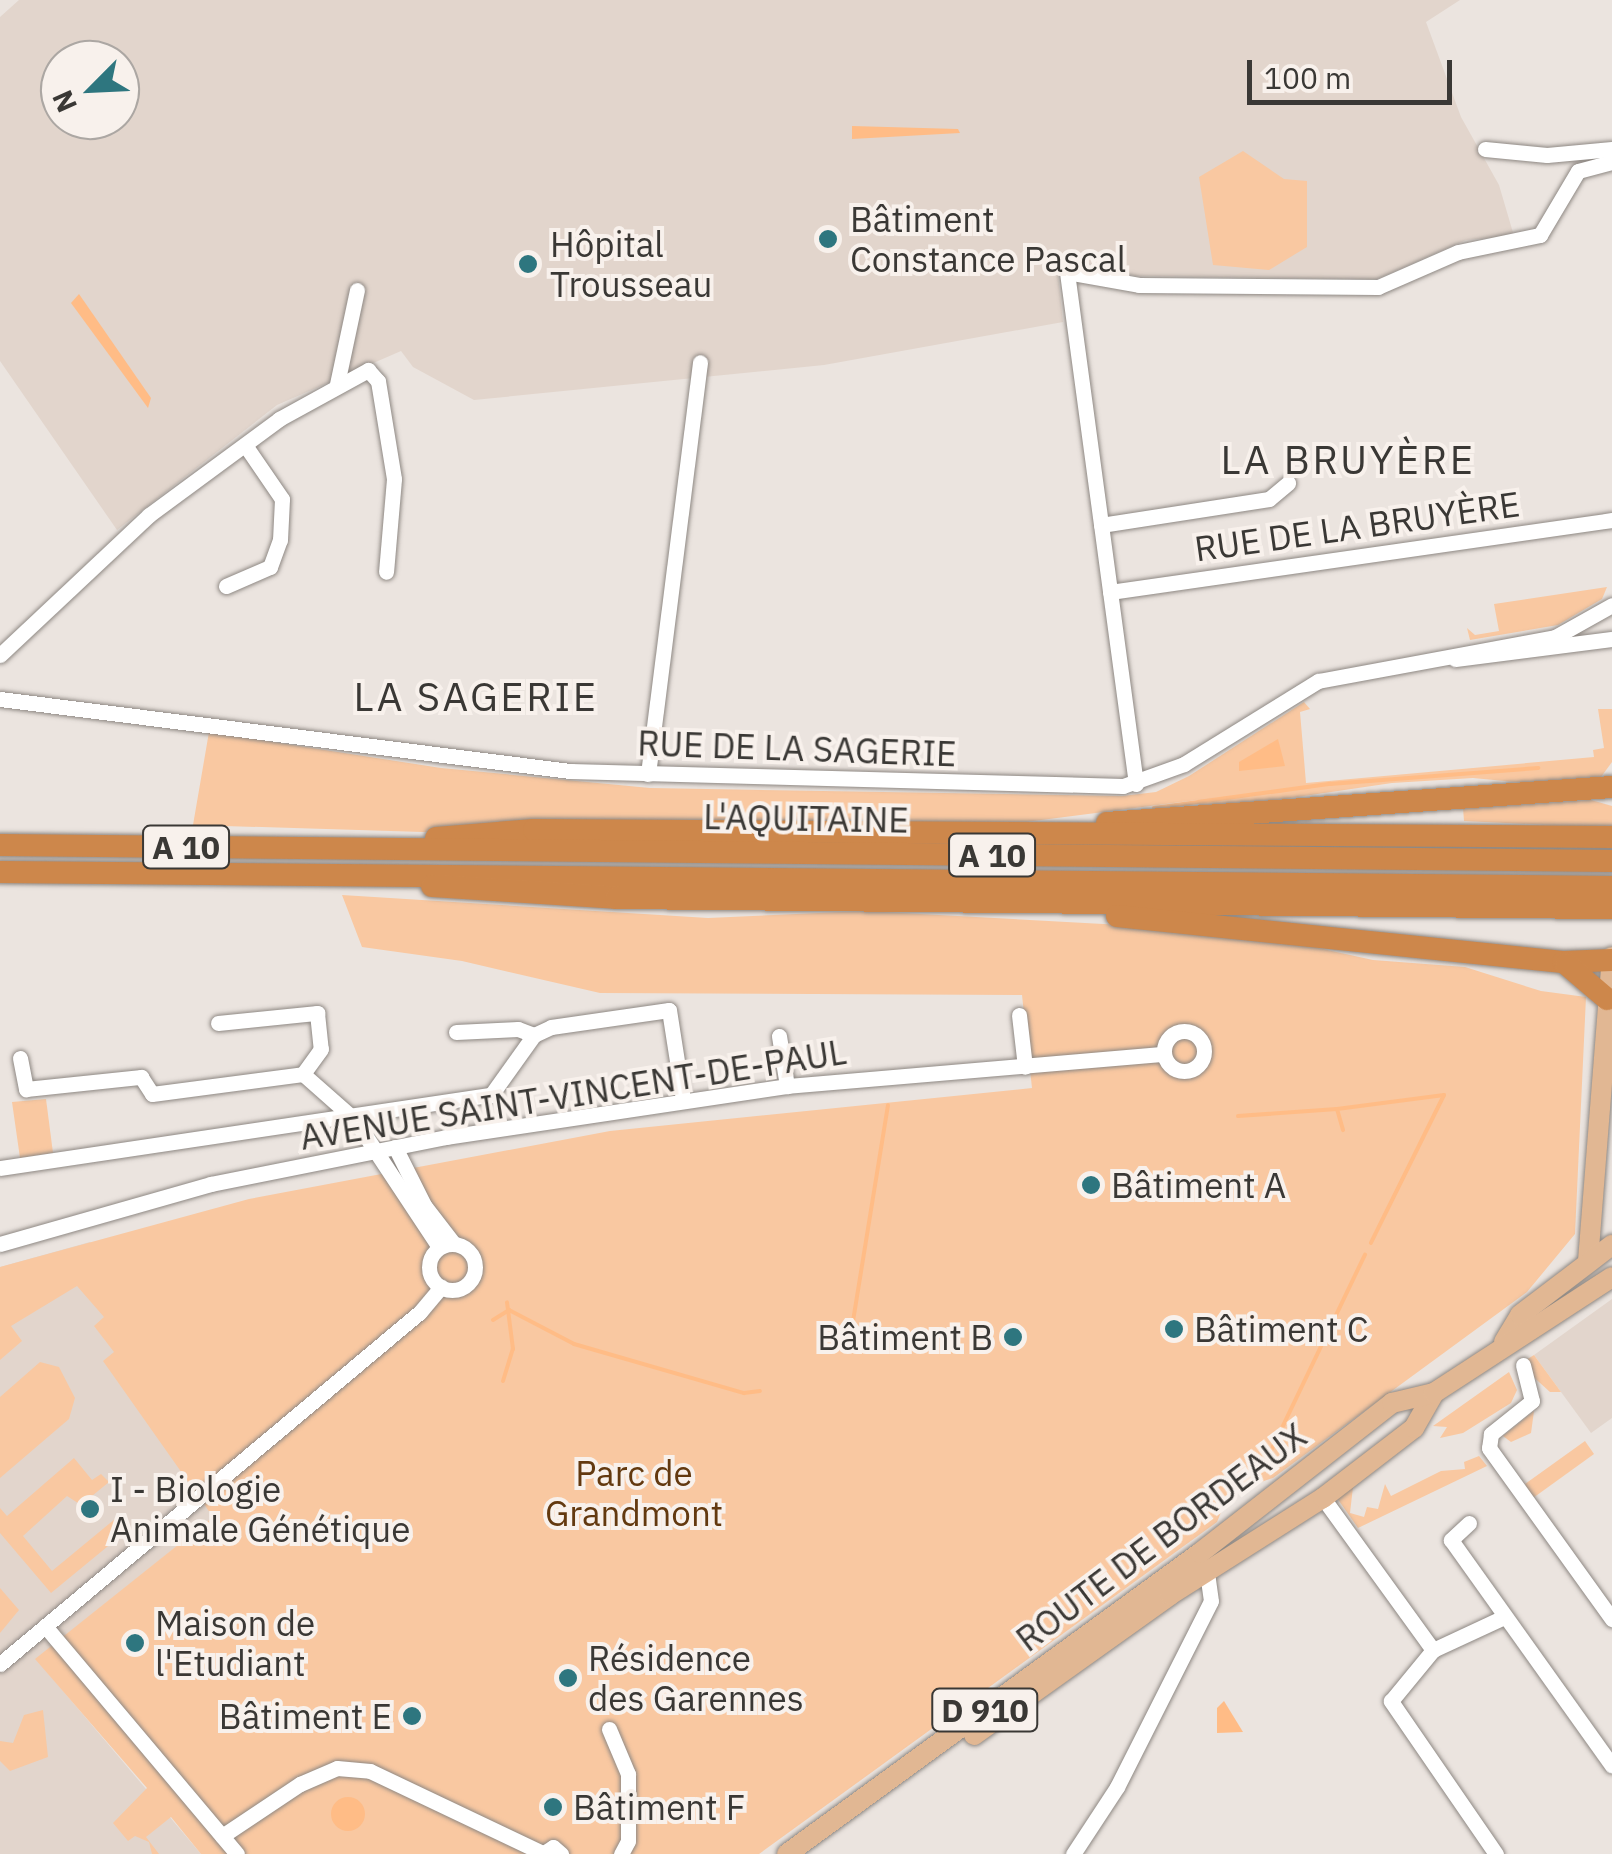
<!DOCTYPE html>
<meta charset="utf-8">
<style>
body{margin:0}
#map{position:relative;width:1612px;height:1854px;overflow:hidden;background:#ebe4df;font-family:"IBM Plex Sans",sans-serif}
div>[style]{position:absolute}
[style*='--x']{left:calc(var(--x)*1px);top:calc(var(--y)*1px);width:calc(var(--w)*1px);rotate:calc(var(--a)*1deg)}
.built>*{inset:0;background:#e2d5cc}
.green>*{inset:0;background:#f9c8a1}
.water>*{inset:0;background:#ffbc86}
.round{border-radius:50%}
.stream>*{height:4px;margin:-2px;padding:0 2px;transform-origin:2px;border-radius:2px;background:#ffbc86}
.roads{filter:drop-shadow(0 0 2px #8e8883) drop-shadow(0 0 2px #8e8883)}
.minor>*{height:15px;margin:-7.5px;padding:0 7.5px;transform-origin:7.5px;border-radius:7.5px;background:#fff}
.minor>.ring{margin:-7.5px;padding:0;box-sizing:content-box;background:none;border:15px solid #fff;border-radius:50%}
.major>*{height:20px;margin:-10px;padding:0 10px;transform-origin:10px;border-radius:10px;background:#e1b793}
.highway>*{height:22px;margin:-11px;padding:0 11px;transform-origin:11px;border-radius:11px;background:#cd874b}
.dots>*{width:28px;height:28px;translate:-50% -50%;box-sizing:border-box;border:5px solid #f8f1ec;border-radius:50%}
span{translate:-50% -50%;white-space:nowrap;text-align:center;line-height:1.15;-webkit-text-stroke:8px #f8f1ec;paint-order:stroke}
.shield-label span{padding:2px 8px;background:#f8f1ec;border:2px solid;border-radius:8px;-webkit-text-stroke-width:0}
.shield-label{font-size:32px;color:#3a3835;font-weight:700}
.poi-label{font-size:35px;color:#3a3835}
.left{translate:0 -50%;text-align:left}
.right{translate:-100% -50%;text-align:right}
.street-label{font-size:35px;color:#3a3835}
.park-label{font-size:35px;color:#63390f}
.quarter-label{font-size:40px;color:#3a3835;letter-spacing:2.5px}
.north{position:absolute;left:40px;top:40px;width:100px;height:100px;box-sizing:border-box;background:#f8f1ec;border:2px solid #aca7a3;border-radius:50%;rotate:246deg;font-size:28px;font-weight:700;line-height:40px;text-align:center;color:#3a3835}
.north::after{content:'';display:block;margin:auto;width:35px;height:45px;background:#2e767f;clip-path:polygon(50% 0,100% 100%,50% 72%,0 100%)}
.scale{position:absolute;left:1247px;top:60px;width:205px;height:45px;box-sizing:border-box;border:5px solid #3a3835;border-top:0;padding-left:12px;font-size:30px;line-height:35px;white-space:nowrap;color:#3a3835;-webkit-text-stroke:8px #f8f1ec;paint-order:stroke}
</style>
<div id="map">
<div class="built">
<i style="clip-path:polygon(evenodd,19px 0,1460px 0,1426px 22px,1461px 117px,1499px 185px,1514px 236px,1466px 240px,1377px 279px,1136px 276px,1056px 256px,1063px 322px,824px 365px,474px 400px,413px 367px,401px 351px,277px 405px,117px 530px,0 361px,0 17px,19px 0,60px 60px,120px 60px,120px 120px,60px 120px,60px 60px)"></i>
<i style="clip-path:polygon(90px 1242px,276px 1467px,36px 1659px,201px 1854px,0 1854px,0 1267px)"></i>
<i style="clip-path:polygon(1612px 1299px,1612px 1418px,1591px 1433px,1534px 1355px)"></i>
</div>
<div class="green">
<i style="clip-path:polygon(1243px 151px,1284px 179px,1307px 181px,1307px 247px,1269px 270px,1213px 265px,1199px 177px)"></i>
<i style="clip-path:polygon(1607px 587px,1602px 599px,1558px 625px,1470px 640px,1467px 628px,1475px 635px,1499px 631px,1494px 604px)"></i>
<i style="clip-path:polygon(1304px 702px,1310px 709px,1300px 712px,1306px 783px,1594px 757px,1593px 750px,1604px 748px,1598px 709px,1612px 709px,1612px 762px,1601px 777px,1557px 786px,1473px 778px,1392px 783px,1202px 811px,1197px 800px,1018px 823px,455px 833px,193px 825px,209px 732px,441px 768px,650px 788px,1122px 796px,1156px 792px,1189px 776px)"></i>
<i style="clip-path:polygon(1591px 800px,1612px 806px,1612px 828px,1464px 821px,1463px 808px)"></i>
<i style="clip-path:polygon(342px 895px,708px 918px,864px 911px,1140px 926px,1263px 936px,1373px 960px,1465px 967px,1541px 991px,1586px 997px,1575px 1234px,1527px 1292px,1273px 1478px,1229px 1493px,1217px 1522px,759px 1854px,201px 1854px,171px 1817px,146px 1837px,159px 1854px,152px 1854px,149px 1842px,135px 1836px,128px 1841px,113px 1823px,147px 1788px,35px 1659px,213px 1517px,103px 1361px,114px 1352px,94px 1326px,104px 1317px,77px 1286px,11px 1326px,22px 1341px,0 1360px,0 1267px,249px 1199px,610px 1131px,1032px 1088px,1022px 995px,600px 993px,462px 961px,362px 947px)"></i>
<i style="clip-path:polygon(46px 1099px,53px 1153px,20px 1158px,12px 1102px)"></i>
<i style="clip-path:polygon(1534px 1355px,1561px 1392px,1550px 1392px,1529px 1373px,1523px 1362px)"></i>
<i style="clip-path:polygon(40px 1362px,59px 1367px,75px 1398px,69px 1419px,0 1478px,0 1397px)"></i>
<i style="clip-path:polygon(1509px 1372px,1517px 1390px,1511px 1403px,1463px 1433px,1440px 1438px,1447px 1427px,1433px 1426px)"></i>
<i style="clip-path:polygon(1534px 1411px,1531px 1433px,1511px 1442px,1503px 1436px)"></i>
<i style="clip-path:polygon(1585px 1441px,1594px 1454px,1533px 1498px,1525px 1484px)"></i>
<i style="clip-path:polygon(1479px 1456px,1487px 1466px,1358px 1528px,1337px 1498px,1353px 1487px,1350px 1513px,1364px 1517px,1367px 1507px,1378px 1509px,1385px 1484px,1391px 1496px,1441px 1471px,1465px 1469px,1464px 1462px)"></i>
<i style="clip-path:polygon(74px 1458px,92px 1480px,101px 1474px,109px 1482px,81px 1505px,67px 1496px,23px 1536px,52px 1571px,121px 1514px,130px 1528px,51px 1593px,0 1533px,0 1508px,7px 1516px)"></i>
<i style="clip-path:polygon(0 1588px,19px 1610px,0 1633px)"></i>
<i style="clip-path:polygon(43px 1710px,48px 1757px,10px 1771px,0 1761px,0 1741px,13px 1743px,24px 1715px)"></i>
</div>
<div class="water">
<i style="clip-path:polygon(852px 126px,958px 129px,960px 133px,852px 139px)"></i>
<i style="clip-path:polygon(79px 294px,151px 398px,148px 408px,71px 303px)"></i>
<i style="clip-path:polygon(1278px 739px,1285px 766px,1239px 771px,1239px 762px)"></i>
<i style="clip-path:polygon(1224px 1701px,1243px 1732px,1217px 1733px,1217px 1708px)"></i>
<i class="round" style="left:331px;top:1797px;width:34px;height:34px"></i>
</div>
<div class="stream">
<i style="--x:1154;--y:808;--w:178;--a:-7.8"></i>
<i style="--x:1330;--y:784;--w:209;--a:-4.4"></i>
<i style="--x:1337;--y:1109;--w:108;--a:-7.5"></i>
<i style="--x:1444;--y:1095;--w:165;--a:116.3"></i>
<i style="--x:1238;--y:1116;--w:99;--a:-4"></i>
<i style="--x:1337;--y:1109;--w:22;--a:74"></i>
<i style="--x:493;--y:1320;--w:19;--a:-32"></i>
<i style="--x:509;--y:1310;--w:73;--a:27.6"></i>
<i style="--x:574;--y:1344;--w:177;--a:16.1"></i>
<i style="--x:744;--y:1393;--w:16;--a:-7"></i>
<i style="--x:848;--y:1352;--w:250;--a:-80.8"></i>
<i style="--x:503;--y:1381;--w:34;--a:-73"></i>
<i style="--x:513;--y:1349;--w:47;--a:-97.3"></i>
<i style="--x:1257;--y:1480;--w:250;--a:-64.4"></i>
</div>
<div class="roads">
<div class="minor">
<i style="--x:1485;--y:149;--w:62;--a:5.5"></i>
<i style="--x:1547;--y:155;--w:65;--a:-5.3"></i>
<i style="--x:337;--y:384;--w:96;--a:-78"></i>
<i style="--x:1101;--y:525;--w:170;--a:-8.8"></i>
<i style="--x:1269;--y:499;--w:25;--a:-40"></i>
<i style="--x:226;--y:586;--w:48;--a:-23.4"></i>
<i style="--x:270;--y:567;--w:29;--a:-70"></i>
<i style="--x:280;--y:540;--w:41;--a:-87.2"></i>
<i style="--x:282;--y:499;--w:65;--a:-124.4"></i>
<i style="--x:1110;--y:592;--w:507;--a:-8.16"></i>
<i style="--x:0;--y:655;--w:204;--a:-43.2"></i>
<i style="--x:149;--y:515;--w:162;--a:-36.4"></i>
<i style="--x:279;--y:419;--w:102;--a:-28.8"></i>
<i style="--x:368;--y:370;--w:15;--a:48"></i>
<i style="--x:378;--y:381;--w:99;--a:80.7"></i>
<i style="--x:394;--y:479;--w:93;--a:94.9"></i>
<i style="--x:1455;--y:659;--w:158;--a:-7.3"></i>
<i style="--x:0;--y:699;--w:575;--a:7.2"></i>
<i style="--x:570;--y:771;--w:553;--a:1.55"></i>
<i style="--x:1123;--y:786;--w:65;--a:-19.8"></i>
<i style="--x:1184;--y:764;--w:158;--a:-31.8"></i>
<i style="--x:1318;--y:681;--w:241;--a:-10.5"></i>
<i style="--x:1555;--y:637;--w:65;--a:-29.3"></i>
<i style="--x:648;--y:774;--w:415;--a:-82.8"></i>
<i style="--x:1136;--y:784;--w:517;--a:-97.68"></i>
<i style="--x:1067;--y:272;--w:73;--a:10.2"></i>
<i style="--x:1139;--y:285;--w:239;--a:0.5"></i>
<i style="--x:1378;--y:287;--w:87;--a:-23.6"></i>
<i style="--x:1458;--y:252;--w:84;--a:-11.7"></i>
<i style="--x:1540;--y:235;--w:74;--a:-59.3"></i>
<i style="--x:1578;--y:171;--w:35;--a:-15"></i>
<i style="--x:1019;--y:1015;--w:52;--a:83.4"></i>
<i style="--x:218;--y:1023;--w:100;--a:-5.8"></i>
<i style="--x:317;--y:1013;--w:36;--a:84"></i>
<i style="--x:321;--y:1049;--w:31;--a:126"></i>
<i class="ring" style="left:1164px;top:1031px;width:25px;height:25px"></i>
<i style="--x:456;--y:1032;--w:62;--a:-2.8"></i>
<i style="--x:518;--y:1029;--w:17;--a:21"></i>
<i style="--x:534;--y:1035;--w:19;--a:-25"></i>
<i style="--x:551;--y:1027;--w:119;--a:-8.2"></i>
<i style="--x:669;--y:1010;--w:90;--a:81.1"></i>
<i style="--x:779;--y:1036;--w:51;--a:80.9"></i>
<i style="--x:20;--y:1058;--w:32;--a:79"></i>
<i style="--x:26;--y:1089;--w:116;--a:-6"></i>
<i style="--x:141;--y:1077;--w:20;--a:57"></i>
<i style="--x:152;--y:1094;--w:152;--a:-7.5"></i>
<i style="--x:303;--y:1074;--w:69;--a:41.5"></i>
<i style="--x:355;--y:1120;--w:152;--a:56.5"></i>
<i style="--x:395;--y:1147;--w:65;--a:63.4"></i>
<i style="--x:424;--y:1205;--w:49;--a:52.4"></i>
<i style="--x:0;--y:1168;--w:496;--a:-8.5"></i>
<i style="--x:491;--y:1095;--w:74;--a:-54.4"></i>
<i class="ring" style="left:429px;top:1244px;width:31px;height:31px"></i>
<i style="--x:0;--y:1244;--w:219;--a:-15.9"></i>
<i style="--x:211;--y:1184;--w:240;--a:-11.3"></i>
<i style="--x:446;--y:1137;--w:345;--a:-8.5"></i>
<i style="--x:787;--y:1086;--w:377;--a:-4.9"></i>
<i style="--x:1523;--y:1365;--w:37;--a:76"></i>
<i style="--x:1532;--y:1401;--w:53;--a:141.2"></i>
<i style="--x:1491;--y:1434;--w:14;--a:98"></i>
<i style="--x:1489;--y:1448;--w:211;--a:54.3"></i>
<i style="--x:1323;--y:1498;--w:188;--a:54.1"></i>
<i style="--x:1469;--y:1523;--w:25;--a:137"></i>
<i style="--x:1451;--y:1540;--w:277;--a:54.5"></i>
<i style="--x:45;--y:1626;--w:298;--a:49.9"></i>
<i style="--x:0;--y:1664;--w:548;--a:-39.97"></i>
<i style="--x:420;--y:1312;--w:33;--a:-50"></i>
<i style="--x:609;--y:1729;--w:49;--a:67.1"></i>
<i style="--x:628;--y:1774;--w:67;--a:90"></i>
<i style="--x:628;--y:1841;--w:15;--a:118"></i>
<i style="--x:222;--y:1836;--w:94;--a:-33.7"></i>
<i style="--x:300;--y:1784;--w:40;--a:-23.4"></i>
<i style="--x:337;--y:1768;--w:33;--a:5"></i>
<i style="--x:370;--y:1771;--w:191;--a:25.4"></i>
<i style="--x:542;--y:1854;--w:13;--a:-32"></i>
<i style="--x:553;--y:1847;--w:11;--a:41"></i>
<i style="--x:1073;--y:1854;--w:80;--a:-56.7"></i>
<i style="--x:1117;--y:1787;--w:208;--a:-63.2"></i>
<i style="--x:1211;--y:1601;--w:28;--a:-98"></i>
<i style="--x:1496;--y:1854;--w:186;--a:-124.5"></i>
<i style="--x:1391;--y:1701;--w:66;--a:-50.5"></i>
<i style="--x:1433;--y:1650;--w:78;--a:-24.9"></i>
</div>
<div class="major">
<i style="--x:1588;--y:1261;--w:305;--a:-85.5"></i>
<i style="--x:1504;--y:1342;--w:31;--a:-59"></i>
<i style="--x:1520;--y:1315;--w:116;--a:-37.3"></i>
<i style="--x:974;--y:1735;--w:241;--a:-35.5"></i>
<i style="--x:1170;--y:1595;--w:181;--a:-32.4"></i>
<i style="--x:1323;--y:1498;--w:115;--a:-37.6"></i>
<i style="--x:1414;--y:1428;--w:40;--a:-60.3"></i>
<i style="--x:787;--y:1854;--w:511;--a:-36.09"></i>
<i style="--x:1200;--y:1553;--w:244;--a:-38"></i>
<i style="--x:1392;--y:1403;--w:43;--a:-13.4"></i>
<i style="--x:1434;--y:1393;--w:212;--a:-33.1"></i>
</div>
<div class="highway">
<i style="--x:1107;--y:823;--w:506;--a:-4.08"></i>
<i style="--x:436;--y:838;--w:98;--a:-4.7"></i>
<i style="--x:534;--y:830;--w:1078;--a:0.37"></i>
<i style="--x:0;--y:845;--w:1612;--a:0.57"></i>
<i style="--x:0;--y:872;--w:1612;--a:0.53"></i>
<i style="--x:432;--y:886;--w:184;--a:3.7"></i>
<i style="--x:616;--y:898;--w:996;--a:0.58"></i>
<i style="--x:1117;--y:916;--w:448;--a:5.9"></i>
<i style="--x:1563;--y:962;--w:49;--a:-2.3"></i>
<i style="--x:1566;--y:964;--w:54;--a:40.5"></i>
</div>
</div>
<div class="dots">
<i style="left:828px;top:239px;background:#2e767f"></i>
<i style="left:528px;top:264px;background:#2e767f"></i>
<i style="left:1091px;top:1185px;background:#2e767f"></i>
<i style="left:1174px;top:1329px;background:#2e767f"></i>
<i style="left:1013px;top:1337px;background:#2e767f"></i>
<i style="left:90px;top:1509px;background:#2e767f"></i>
<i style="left:135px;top:1643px;background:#2e767f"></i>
<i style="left:568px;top:1678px;background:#2e767f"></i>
<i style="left:412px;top:1716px;background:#2e767f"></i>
<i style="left:553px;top:1807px;background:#2e767f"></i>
</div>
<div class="shield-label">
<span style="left:186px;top:847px">A 10</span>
<span style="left:992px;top:855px">A 10</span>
<span style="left:985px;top:1710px">D 910</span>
</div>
<div class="poi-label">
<span class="left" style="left:850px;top:239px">Bâtiment<br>Constance Pascal</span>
<span class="left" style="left:550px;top:264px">Hôpital<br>Trousseau</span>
<span class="left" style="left:1111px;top:1185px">Bâtiment A</span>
<span class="left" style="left:1194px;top:1329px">Bâtiment C</span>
<span class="right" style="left:993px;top:1337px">Bâtiment B</span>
<span class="left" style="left:110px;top:1509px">I - Biologie<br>Animale Génétique</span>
<span class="left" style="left:155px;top:1643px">Maison de<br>l'Etudiant</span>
<span class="left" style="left:588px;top:1678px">Résidence<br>des Garennes</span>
<span class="right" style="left:392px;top:1716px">Bâtiment E</span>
<span class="left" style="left:573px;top:1807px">Bâtiment F</span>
</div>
<div class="street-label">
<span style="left:1357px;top:526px;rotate:-8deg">RUE DE LA BRUYÈRE</span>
<span style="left:797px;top:748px;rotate:2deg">RUE DE LA SAGERIE</span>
<span style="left:806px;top:818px;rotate:1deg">L'AQUITAINE</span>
<span style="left:573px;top:1094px;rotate:-9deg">AVENUE SAINT-VINCENT-DE-PAUL</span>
<span style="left:1161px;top:1537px;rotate:-37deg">ROUTE DE BORDEAUX</span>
</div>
<div class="park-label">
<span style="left:634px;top:1493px">Parc de<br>Grandmont</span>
</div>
<div class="quarter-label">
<span style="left:1348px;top:459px">LA BRUYÈRE</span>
<span style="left:476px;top:696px">LA SAGERIE</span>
</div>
<div class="north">N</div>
<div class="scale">100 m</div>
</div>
